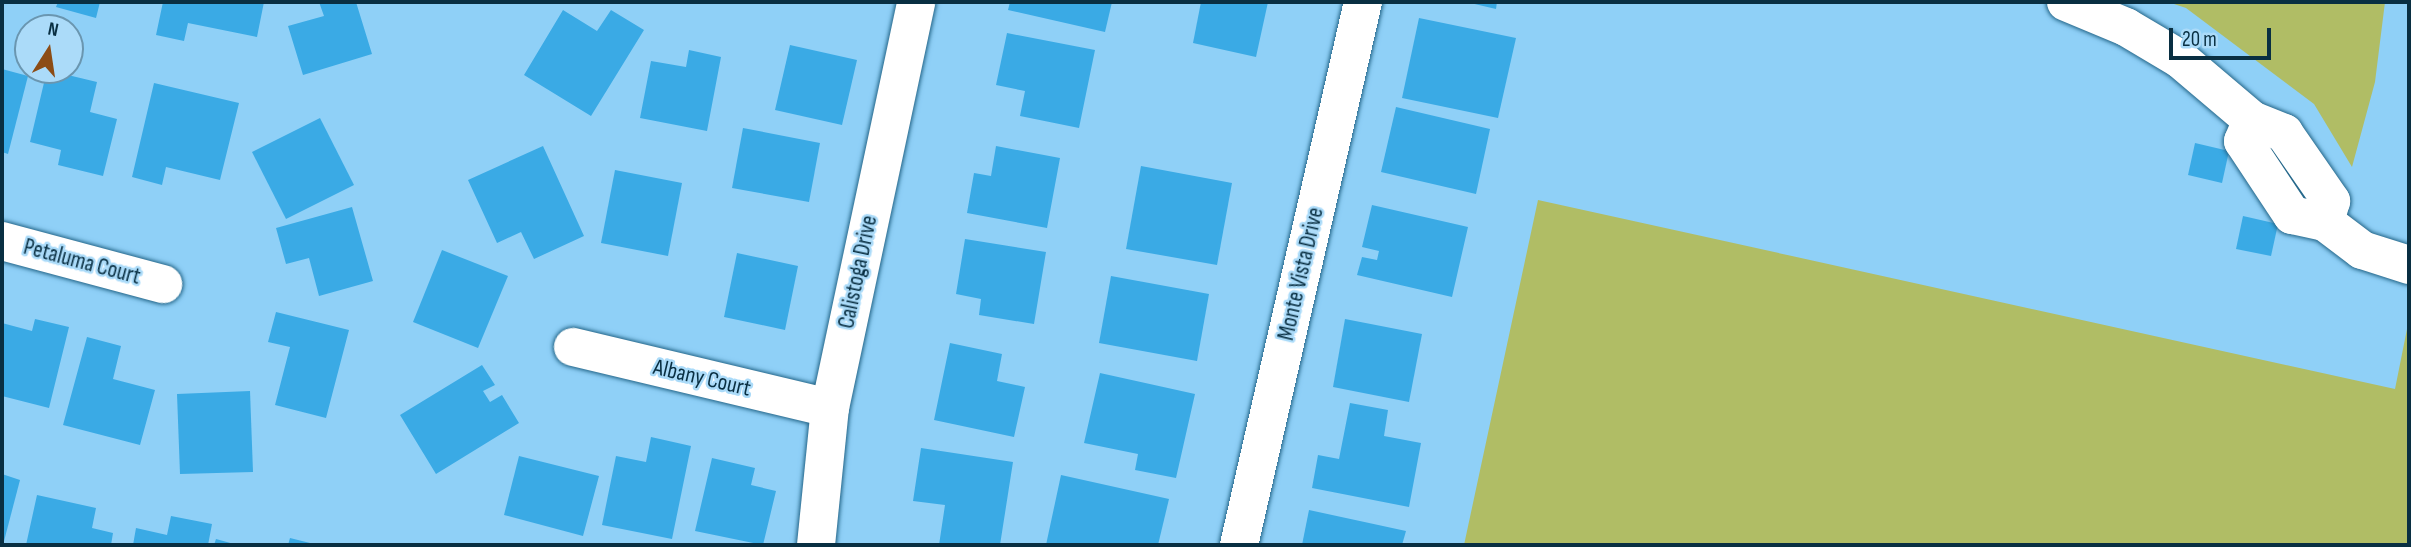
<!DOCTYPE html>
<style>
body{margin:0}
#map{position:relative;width:2411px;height:547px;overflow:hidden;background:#8fd0f7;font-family:"Sofia Sans Condensed",sans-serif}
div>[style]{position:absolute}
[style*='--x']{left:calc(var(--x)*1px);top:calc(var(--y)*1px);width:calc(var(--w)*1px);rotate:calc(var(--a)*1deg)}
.green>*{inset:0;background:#b0bd65}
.building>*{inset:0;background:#3aaae5}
.roads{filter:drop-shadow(0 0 2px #246689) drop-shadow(0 0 2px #246689)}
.minor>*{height:38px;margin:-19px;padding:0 19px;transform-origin:19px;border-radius:19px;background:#fff}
span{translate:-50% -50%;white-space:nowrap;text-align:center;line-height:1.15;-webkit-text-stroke:5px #abdbf9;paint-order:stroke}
.street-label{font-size:23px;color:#092f42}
.frame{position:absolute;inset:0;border:4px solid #092f42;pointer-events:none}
.north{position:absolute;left:14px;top:14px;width:70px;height:70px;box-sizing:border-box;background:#abdbf9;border:2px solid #6a96b0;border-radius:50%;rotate:12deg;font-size:19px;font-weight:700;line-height:28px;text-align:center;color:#092f42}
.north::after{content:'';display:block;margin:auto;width:24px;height:32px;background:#8c4c15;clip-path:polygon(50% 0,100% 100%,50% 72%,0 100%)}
.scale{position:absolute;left:2169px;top:28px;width:102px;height:32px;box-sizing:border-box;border:4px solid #092f42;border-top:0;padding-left:9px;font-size:21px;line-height:24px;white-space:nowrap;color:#092f42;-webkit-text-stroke:5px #abdbf9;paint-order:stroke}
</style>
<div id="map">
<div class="green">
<i style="clip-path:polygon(2168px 2px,2385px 2px,2375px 82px,2352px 167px,2314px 104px,2186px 8px)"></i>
<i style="clip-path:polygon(1538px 200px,2395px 389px,2409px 319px,2409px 545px,1464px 545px)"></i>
</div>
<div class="building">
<i style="clip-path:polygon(58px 2px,100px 2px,96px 18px,56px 7px)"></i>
<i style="clip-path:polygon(163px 2px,264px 2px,257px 37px,188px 23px,184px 41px,156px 35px)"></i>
<i style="clip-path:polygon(319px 2px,356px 2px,372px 54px,303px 75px,288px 26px,324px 16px)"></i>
<i style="clip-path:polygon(1010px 2px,1112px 2px,1105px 32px,1008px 10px)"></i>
<i style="clip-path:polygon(1201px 2px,1268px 2px,1256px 57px,1193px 43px)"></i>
<i style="clip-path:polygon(1466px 2px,1497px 2px,1496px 9px)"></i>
<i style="clip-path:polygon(563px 10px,597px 31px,611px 10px,644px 30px,591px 116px,524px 75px)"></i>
<i style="clip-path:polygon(1419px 18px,1516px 38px,1498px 118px,1402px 98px)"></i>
<i style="clip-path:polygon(1007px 33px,1095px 50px,1079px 128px,1020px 116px,1025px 91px,996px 85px)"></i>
<i style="clip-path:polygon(790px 45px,857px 60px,842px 125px,775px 110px)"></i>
<i style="clip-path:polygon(689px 50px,721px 57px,707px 131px,640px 118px,651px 61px,686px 67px)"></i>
<i style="clip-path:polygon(2px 69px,28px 76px,8px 154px,2px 152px)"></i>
<i style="clip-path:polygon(47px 70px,97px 82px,90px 112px,117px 119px,103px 176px,58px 165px,61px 150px,30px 142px)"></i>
<i style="clip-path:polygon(154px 83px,239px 103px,220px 180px,166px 167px,162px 185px,132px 177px)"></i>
<i style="clip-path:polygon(1396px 107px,1490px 129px,1476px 194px,1381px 172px)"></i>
<i style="clip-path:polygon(320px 118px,354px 185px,286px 219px,252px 152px)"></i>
<i style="clip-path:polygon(743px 128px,820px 143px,809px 202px,732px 188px)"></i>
<i style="clip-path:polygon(2195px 143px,2229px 151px,2222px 183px,2188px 175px)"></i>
<i style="clip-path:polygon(543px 146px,584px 236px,534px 259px,521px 232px,497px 243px,468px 180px)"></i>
<i style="clip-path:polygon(996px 146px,1060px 158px,1047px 228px,967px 213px,974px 173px,991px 176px)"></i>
<i style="clip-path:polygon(1141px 166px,1232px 183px,1217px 265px,1126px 249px)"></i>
<i style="clip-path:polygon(615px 170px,682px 183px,668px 256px,601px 243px)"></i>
<i style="clip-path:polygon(1372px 205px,1468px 227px,1452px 297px,1357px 275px,1362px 257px,1377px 260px,1379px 251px,1362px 247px)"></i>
<i style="clip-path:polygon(352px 207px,373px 281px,319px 296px,309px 258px,286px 264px,276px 228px)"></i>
<i style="clip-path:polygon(2243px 216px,2278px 224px,2271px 256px,2236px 249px)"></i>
<i style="clip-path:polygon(965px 239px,1046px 252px,1034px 324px,979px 315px,981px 299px,956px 294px)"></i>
<i style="clip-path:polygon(442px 250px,508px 276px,478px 348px,413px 322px)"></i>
<i style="clip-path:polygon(737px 253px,798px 266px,785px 330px,724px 317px)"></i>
<i style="clip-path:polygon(1111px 276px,1209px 294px,1197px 361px,1099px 343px)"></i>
<i style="clip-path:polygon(276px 312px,349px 330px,326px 418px,275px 405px,290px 347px,268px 342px)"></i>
<i style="clip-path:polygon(35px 319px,69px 327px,49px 408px,2px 396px,2px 323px,32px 331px)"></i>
<i style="clip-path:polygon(1345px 319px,1422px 334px,1409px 402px,1333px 387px)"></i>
<i style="clip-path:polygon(87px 337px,121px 346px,113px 379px,155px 390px,140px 445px,63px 425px)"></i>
<i style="clip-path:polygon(950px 343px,1002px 354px,997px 381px,1025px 387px,1014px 437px,934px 420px)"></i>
<i style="clip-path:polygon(482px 365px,495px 385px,483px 391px,490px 402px,502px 395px,519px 423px,436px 474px,400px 415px)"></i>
<i style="clip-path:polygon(1100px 373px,1195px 394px,1176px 478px,1135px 470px,1138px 454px,1084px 443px)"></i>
<i style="clip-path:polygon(250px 391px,253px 472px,180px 474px,177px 394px)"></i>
<i style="clip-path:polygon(1350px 403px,1388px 410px,1384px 436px,1421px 443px,1409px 507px,1312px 488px,1318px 455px,1339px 459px)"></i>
<i style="clip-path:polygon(651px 437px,691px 446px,672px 539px,602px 525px,616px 456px,646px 462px)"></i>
<i style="clip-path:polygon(921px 448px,1013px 462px,1000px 545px,939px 545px,945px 505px,913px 501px)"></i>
<i style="clip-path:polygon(519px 456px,599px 476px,583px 536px,504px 515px)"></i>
<i style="clip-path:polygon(712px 458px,755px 468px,751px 485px,776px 491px,763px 545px,695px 531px)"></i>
<i style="clip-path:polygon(2px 474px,20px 480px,3px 545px,2px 545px)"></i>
<i style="clip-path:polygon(1061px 475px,1169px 499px,1158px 545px,1046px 545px)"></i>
<i style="clip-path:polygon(37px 495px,96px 508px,92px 528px,113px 533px,111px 545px,26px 545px)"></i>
<i style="clip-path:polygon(1309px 510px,1406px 531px,1402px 545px,1302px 545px)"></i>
<i style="clip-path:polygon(171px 516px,212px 524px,208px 545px,133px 545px,136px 528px,167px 535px)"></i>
<i style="clip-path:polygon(290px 538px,314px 544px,314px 545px,288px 545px)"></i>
<i style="clip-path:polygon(216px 539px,234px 544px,234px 545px,214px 545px)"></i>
</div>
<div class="roads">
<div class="minor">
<i style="--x:2066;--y:2;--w:65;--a:22.6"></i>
<i style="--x:2126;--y:27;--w:63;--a:30.7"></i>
<i style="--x:2180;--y:59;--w:94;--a:40.3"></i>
<i style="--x:2252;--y:120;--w:35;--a:22"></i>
<i style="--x:2284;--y:133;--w:83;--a:55.3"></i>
<i style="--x:2331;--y:201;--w:22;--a:106"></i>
<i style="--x:2252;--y:120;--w:23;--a:113"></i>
<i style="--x:2243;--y:141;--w:89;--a:56.5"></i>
<i style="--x:2292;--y:215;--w:34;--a:12"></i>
<i style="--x:2325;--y:222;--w:46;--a:37.1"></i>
<i style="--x:2362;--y:250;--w:49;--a:17.7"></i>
<i style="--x:2;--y:241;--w:167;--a:15"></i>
<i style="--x:573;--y:347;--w:264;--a:13.4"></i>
<i style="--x:816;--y:545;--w:138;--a:-84.2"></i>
<i style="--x:830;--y:408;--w:415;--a:-78"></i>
<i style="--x:1239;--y:545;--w:557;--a:-77.14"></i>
</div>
</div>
<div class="street-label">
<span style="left:82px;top:262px;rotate:15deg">Petaluma Court</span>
<span style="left:858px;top:272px;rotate:-78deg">Calistoga Drive</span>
<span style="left:1301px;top:274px;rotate:-77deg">Monte Vista Drive</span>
<span style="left:702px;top:378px;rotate:13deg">Albany Court</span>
</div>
<div class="frame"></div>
<div class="north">N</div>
<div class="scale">20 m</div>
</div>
